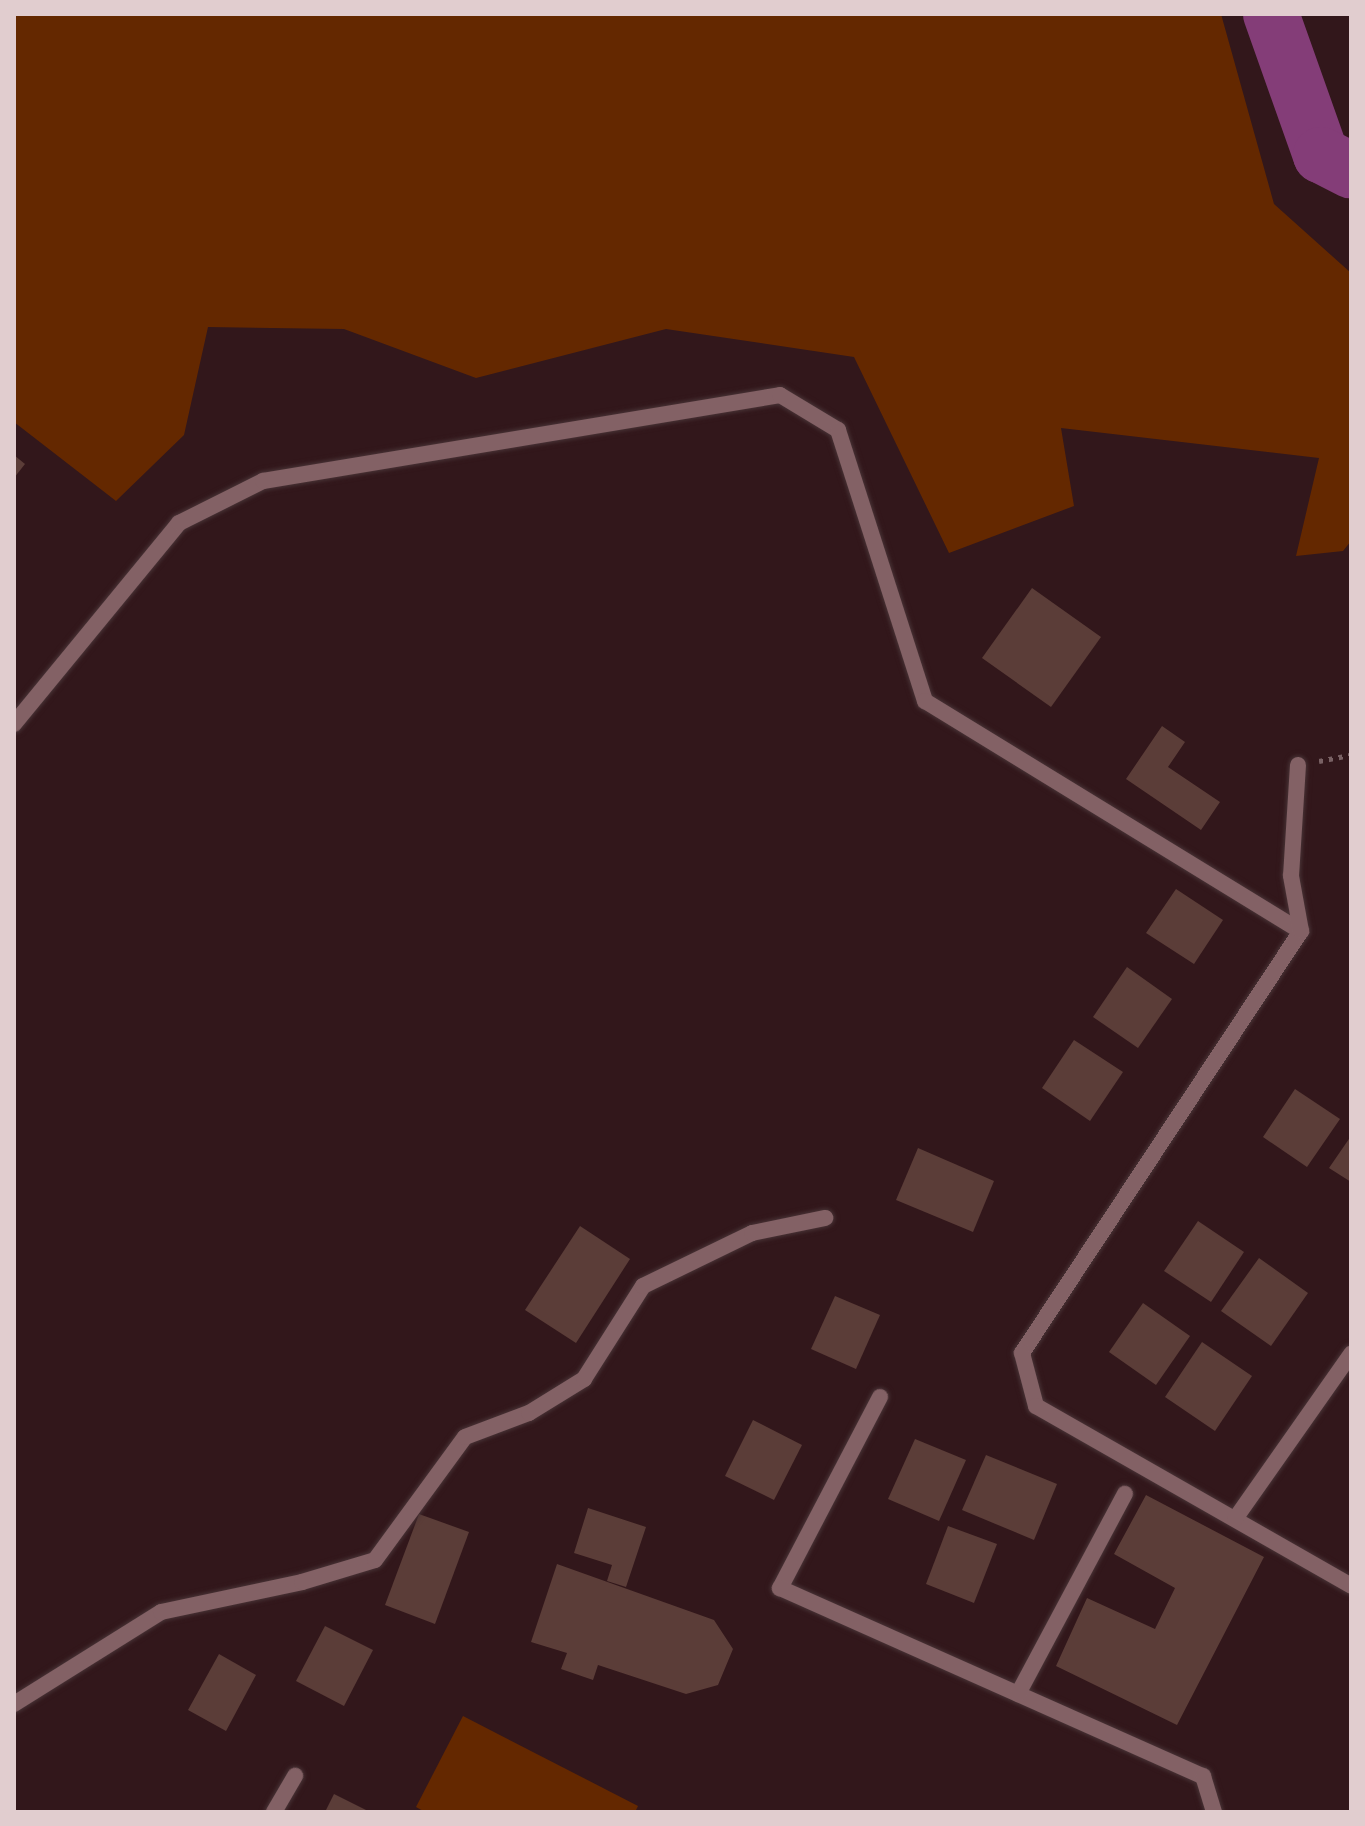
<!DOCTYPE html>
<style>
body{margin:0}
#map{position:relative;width:1365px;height:1826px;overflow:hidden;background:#32171b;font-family:"DM Sans",sans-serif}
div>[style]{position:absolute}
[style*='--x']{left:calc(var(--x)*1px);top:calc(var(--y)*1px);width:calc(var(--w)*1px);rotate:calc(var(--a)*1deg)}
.green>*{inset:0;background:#642800}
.river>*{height:56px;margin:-28px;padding:0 28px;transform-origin:28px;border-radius:28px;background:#843d78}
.building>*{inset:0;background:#5b3d38}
.path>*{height:5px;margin-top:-2.5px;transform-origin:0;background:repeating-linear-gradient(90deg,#796164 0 4px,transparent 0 10px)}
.roads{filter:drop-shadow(0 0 2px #483336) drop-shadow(0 0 2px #483336)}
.lane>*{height:16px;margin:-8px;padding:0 8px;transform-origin:8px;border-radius:8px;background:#836165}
span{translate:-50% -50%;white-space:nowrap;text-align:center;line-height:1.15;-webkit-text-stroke:8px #120608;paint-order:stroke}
.frame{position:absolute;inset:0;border:16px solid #e1cdcf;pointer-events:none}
</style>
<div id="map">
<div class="green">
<i style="clip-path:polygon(14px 14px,1221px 14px,1274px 204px,1351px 273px,1351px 541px,1343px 551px,1296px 556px,1319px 458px,1061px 428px,1074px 506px,949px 553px,854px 357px,666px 329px,476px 378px,344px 329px,208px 327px,184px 435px,116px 501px,14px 422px)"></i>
<i style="clip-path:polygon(463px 1716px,638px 1806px,635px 1812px,425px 1812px,416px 1807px)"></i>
</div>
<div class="river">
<i style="--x:1271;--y:14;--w:150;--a:70.5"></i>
<i style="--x:1321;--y:155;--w:34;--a:27"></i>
</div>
<div class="building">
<i style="clip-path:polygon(14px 455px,25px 464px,14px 478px)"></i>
<i style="clip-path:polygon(1032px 588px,1101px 637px,1051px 707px,982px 658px)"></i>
<i style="clip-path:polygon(1162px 726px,1185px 742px,1168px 767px,1220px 802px,1201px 830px,1126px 779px)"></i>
<i style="clip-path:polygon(1176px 889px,1223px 920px,1194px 964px,1146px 933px)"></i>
<i style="clip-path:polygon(1127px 967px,1172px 999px,1138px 1048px,1093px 1017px)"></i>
<i style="clip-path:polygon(1074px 1040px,1123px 1072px,1090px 1121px,1042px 1088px)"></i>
<i style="clip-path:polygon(1295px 1089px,1340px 1119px,1307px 1167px,1263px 1137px)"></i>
<i style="clip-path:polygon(1351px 1136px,1351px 1182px,1329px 1168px)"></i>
<i style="clip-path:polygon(918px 1148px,994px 1181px,973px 1232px,896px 1200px)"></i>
<i style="clip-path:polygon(1198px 1221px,1244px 1252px,1211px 1302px,1164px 1271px)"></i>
<i style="clip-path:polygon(580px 1226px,630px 1259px,576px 1343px,525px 1310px)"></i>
<i style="clip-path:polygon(1259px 1258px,1308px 1293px,1271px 1346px,1221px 1311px)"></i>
<i style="clip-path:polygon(835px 1296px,880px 1315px,856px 1369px,811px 1349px)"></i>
<i style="clip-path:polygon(1143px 1303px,1190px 1336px,1156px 1385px,1109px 1352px)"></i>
<i style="clip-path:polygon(1202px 1342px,1252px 1376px,1215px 1431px,1165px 1397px)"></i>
<i style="clip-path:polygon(753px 1420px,802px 1445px,774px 1500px,725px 1476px)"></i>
<i style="clip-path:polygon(915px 1439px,966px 1460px,939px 1521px,888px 1499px)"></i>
<i style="clip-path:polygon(986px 1455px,1057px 1484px,1034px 1540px,962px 1510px)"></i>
<i style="clip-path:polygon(1146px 1495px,1264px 1557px,1177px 1725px,1056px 1666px,1087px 1598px,1155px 1629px,1175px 1588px,1114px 1554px)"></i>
<i style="clip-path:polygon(588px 1508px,646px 1527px,626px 1587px,607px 1581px,612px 1565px,574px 1553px)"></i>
<i style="clip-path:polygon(419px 1514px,469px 1532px,435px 1624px,385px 1605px)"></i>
<i style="clip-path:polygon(948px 1526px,997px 1544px,974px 1603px,926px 1584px)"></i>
<i style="clip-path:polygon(557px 1564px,714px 1620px,733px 1649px,718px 1685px,686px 1694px,598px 1665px,593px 1680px,561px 1669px,567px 1653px,531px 1642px)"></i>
<i style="clip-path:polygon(325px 1626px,373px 1650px,344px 1706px,296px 1681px)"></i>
<i style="clip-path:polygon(219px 1654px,256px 1675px,226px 1731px,188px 1710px)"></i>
<i style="clip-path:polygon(334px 1794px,370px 1812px,325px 1812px)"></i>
</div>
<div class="path">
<i style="--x:1319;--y:761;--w:33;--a:-11"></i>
</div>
<div class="roads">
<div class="lane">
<i style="--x:14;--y:724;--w:260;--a:-50.6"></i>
<i style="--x:179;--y:523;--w:94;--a:-26.6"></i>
<i style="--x:263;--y:481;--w:524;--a:-9.44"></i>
<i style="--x:780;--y:395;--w:68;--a:31.1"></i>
<i style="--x:838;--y:430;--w:285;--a:72.2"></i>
<i style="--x:925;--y:701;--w:441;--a:31.5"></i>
<i style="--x:1301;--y:931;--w:506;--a:123.47"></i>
<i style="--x:1022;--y:1353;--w:55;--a:75.2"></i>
<i style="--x:1036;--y:1406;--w:363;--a:29.7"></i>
<i style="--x:1298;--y:765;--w:111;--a:93.6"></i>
<i style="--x:1291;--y:876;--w:56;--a:79.7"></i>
<i style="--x:880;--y:1397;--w:216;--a:117.6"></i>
<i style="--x:780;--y:1588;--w:463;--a:24"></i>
<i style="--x:1203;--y:1776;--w:38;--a:73"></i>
<i style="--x:1235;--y:1519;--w:202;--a:-54.9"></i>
<i style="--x:1018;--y:1694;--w:227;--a:-61.9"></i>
<i style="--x:14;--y:1704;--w:173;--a:-32"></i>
<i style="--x:161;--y:1612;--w:144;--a:-12"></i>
<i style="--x:302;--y:1582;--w:76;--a:-16.8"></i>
<i style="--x:375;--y:1560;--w:152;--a:-53.8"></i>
<i style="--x:465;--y:1437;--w:68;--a:-20.6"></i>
<i style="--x:529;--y:1413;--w:65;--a:-31.7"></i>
<i style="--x:584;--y:1379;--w:110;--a:-57.6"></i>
<i style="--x:643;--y:1286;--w:121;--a:-25.9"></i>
<i style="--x:752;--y:1233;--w:75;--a:-11.6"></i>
<i style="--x:274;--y:1812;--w:42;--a:-59.7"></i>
</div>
</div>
<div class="frame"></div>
</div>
